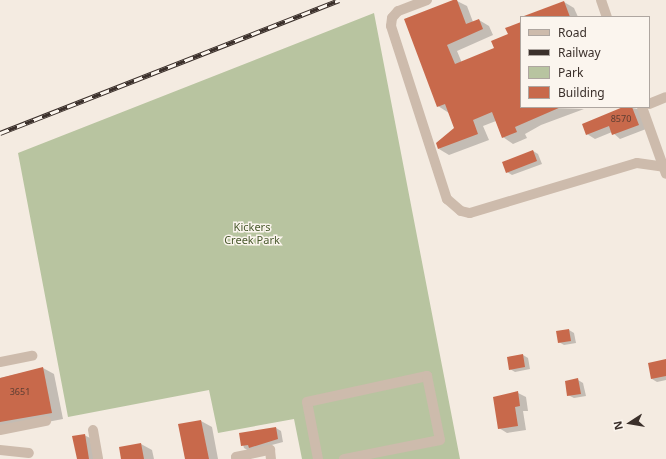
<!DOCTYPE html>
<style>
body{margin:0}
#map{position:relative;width:666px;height:459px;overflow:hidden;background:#f4ebe1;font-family:"Noto Sans",sans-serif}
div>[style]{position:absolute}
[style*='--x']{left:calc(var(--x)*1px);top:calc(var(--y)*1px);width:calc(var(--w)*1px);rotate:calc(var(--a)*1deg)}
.green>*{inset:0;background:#b8c4a0}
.shadow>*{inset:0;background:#0003}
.building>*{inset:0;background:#c8694b}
.minor>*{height:10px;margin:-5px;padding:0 5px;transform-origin:5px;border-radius:5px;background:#cdbbac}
.rail>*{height:4.5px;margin-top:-2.25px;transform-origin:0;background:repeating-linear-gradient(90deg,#fbf5ee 0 9px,#3b302b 0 18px);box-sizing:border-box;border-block:1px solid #3b302b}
span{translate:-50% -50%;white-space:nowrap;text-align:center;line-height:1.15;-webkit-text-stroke:3px #fbf5ee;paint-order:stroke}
.number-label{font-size:9px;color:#5e3e33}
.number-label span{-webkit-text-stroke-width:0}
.park-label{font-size:11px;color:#4a5a2e}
.legend{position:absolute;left:520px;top:16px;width:130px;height:92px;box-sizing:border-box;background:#fbf5ee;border:1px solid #aea6a0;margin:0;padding:5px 7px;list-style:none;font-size:12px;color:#3b302b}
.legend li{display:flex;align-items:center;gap:8px;height:20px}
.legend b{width:20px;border:1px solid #aea6a0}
.north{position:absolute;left:610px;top:403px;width:40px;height:40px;-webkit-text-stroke:3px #fbf5ee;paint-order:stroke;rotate:258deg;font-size:11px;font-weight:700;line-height:16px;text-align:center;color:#3b302b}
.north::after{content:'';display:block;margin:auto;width:14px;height:18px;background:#3b302b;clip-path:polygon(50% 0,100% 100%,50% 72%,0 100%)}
</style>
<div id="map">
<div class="green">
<i style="clip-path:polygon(374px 13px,460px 459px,302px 459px,294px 419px,218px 433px,209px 390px,68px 417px,18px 153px)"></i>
</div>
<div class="shadow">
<i style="clip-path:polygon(455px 0,467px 6px,473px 22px,479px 20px,489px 26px,493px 35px,457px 51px,462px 63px,495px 49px,521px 23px,521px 107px,584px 109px,541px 125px,525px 134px,527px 138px,513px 144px,503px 137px,496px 121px,483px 126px,489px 140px,449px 155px,439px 149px,455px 129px,449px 113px,438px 106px,405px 20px)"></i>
<i style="clip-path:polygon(564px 2px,574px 8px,578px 17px,525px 17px)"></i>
<i style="clip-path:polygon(626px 107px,638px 109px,646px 129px,620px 139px,612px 132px,595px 139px,587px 134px)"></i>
<i style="clip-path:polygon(533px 151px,538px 154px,542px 164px,512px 175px,507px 172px)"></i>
<i style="clip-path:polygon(569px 330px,574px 333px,576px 343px,564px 345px,559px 342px)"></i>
<i style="clip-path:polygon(523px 355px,528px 358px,530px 369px,515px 372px,510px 369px)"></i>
<i style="clip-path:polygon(666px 360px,666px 380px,657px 382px,652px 379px)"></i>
<i style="clip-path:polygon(43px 368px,54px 374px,63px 419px,0 431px,0 378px)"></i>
<i style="clip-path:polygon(578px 380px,583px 383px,586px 396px,574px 398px,568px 395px)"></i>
<i style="clip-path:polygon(518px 393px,526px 397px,528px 411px,523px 411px,526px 430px,507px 433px,499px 428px)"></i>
<i style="clip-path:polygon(201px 421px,212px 427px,218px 459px,186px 459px)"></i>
<i style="clip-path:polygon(276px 428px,281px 431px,283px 442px,249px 451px,244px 448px,240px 434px)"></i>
<i style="clip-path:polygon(84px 435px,90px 438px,94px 459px,78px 459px)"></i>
<i style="clip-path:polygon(141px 444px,152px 450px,154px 459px,122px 459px)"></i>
</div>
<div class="building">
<i style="clip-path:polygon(453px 0,457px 0,466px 24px,479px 19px,483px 29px,447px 45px,455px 64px,494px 48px,491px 41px,508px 34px,505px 28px,521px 22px,521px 107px,561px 107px,515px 127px,517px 132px,502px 138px,492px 112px,473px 120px,478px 134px,438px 149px,436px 143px,454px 128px,445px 104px,437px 107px,404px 19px)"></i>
<i style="clip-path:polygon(564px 1px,570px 17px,524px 17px,524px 16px)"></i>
<i style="clip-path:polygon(623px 107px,632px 107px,639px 125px,612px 135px,609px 126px,586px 135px,582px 124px)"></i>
<i style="clip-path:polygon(533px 150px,537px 161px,506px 173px,502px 162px)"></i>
<i style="clip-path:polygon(569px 329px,571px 341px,558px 343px,556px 331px)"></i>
<i style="clip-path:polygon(523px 354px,525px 367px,509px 370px,507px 357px)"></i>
<i style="clip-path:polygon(666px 359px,666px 376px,651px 379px,648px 363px)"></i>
<i style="clip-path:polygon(43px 367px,52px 413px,0 422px,0 378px)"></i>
<i style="clip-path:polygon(578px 378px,581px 394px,567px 396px,565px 381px)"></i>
<i style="clip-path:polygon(518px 391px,520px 406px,515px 407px,518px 426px,498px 429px,493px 397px)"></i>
<i style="clip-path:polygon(201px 420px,209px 459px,185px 459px,178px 424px)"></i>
<i style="clip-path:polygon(276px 427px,278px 439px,249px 448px,248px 445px,241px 446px,239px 433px)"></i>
<i style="clip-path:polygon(85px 434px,89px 459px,77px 459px,72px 436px)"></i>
<i style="clip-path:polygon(141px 443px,144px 459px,121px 459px,119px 447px)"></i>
</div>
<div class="minor">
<i style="--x:427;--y:0;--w:31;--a:159"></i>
<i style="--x:398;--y:11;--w:9;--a:131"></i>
<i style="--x:392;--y:18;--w:8;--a:97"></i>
<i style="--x:391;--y:26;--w:182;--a:72.1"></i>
<i style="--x:447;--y:199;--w:18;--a:41"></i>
<i style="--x:461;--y:211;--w:9;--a:13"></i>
<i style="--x:470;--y:213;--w:174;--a:-16.7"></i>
<i style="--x:637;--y:163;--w:27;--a:8"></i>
<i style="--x:601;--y:0;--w:18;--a:71"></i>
<i style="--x:649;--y:104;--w:18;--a:-22"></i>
<i style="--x:642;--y:107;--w:71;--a:70.3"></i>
<i style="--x:0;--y:362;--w:33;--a:-11"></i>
<i style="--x:0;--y:430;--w:47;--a:-11.1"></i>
<i style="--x:93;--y:430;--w:29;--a:80"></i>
<i style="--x:0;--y:450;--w:29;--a:6"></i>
<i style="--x:237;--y:459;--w:2;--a:-117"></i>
<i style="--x:236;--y:457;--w:35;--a:-12"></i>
<i style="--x:270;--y:450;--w:9;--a:84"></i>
<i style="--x:318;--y:459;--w:58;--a:-100.9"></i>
<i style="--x:307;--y:402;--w:123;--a:-12.2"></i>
<i style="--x:427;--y:376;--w:65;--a:78.5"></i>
<i style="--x:440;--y:440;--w:98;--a:168.8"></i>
</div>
<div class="rail">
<i style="--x:0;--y:133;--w:364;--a:-21.4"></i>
</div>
<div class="number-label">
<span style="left:621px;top:119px">8570</span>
<span style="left:20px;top:392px">3651</span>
</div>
<div class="park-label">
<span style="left:252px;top:234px">Kickers<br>Creek Park</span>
</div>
<ul class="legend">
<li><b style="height:5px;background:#cdbbac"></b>Road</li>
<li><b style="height:5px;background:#3b302b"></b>Railway</li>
<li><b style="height:11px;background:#b8c4a0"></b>Park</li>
<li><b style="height:11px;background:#c8694b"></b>Building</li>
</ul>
<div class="north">N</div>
</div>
